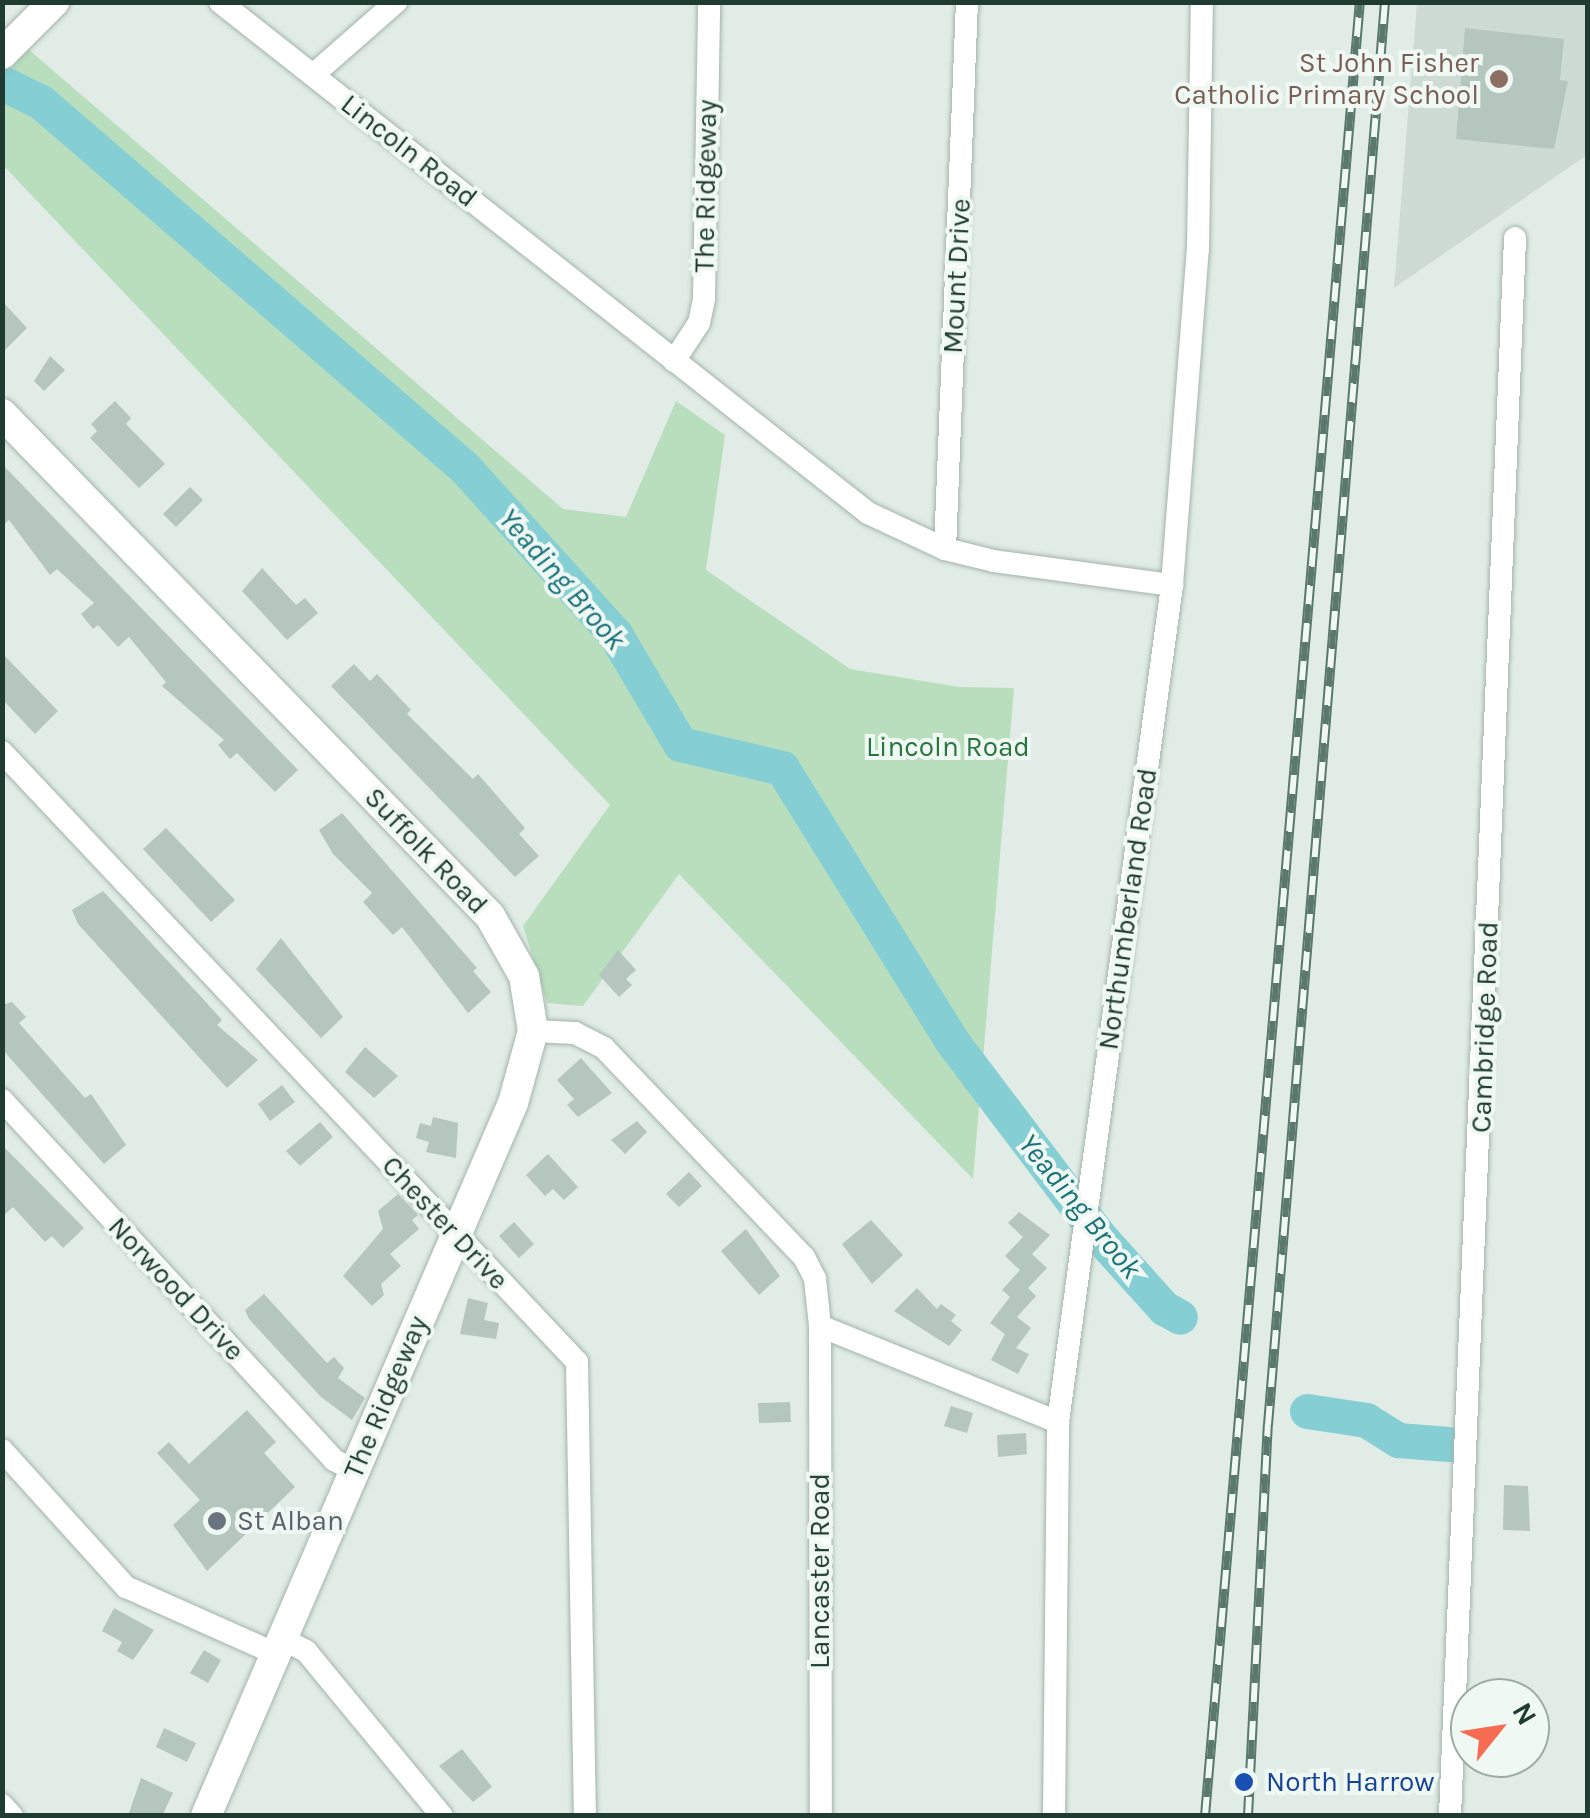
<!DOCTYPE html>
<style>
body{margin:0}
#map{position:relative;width:1590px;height:1818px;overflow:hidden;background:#e0ece5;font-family:Karla,sans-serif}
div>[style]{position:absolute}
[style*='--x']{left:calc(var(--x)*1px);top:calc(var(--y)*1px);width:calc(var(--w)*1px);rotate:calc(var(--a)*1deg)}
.built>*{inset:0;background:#cedbd4}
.green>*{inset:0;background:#b8debe}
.river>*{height:35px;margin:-17.5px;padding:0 17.5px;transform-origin:17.5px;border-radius:17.5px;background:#85ced3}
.building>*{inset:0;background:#b5c6be}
.roads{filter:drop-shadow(0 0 2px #a3b4ac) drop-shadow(0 0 2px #a3b4ac)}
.street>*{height:22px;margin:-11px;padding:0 11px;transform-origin:11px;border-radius:11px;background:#fff}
.secondary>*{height:30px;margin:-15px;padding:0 15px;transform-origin:15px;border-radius:15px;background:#fff}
.rail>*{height:10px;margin-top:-5px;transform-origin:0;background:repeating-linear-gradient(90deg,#f0f8f3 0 19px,#5a786d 0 38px);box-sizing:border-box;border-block:2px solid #5a786d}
.dots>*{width:28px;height:28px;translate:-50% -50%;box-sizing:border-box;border:5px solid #f0f8f3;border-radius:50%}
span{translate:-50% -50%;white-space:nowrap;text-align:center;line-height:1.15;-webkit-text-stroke:8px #f0f8f3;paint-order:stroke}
.education-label{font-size:28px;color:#785e54}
.right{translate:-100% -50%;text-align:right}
.street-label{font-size:28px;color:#203c32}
.park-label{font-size:28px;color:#29753f}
.worship-label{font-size:28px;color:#5b616d}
.left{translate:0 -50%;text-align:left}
.transit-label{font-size:28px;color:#164399}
.water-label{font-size:30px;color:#18737a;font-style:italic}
.frame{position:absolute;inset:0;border:5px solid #203c32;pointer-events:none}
.north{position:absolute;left:1450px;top:1678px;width:100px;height:100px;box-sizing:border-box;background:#f0f8f3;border:2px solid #9dada6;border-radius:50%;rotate:60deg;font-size:28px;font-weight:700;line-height:40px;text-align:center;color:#203c32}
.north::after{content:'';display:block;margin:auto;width:35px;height:45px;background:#f76b52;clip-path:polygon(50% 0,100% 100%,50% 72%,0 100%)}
</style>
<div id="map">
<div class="built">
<i style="clip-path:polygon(1417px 3px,1587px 3px,1587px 155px,1394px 288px)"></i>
</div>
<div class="green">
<i style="clip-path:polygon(28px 49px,563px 509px,626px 517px,676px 401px,725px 435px,706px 570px,850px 669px,959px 687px,1014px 688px,973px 1179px,679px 874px,583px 1006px,547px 1003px,523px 926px,610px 805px,3px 165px,2px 77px)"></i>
</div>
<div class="river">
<i style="--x:2;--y:83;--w:43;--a:26"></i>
<i style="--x:41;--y:102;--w:559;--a:40.79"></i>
<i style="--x:464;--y:467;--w:225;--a:47.9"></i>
<i style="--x:615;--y:634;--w:128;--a:59.4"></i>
<i style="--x:680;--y:744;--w:105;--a:13.2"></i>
<i style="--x:782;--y:768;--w:320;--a:58.1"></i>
<i style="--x:951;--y:1040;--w:247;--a:52.9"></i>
<i style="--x:1100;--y:1237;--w:96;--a:48"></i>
<i style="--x:1164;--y:1308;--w:18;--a:29"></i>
<i style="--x:1307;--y:1411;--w:60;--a:8.7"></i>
<i style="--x:1366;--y:1420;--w:38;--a:32"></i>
<i style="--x:1398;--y:1440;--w:50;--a:4.6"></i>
</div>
<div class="building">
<i style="clip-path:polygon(1465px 28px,1564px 39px,1560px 80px,1568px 81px,1554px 149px,1456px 139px)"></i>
<i style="clip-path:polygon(2px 301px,27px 328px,2px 353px)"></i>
<i style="clip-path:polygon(50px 356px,65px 370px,44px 391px,34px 381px)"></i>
<i style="clip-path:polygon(115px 401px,131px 418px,126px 424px,165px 464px,139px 488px,90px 438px,97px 431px,91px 424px)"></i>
<i style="clip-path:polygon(2px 464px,298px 770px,275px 792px,237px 753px,230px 759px,218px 745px,224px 740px,162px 686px,166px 682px,129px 637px,118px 647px,98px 625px,93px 629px,81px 614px,94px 603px,57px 569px,50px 575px,9px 520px,2px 526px)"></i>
<i style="clip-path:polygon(190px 487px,203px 500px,176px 527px,163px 514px)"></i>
<i style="clip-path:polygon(262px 568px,296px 605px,305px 598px,318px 613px,287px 640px,242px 591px)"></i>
<i style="clip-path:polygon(2px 653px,58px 711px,35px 734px,2px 699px)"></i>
<i style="clip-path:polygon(354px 664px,370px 681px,377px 674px,411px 710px,407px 714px,473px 779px,478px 774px,525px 828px,519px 834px,539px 856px,515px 877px,331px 686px)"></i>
<i style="clip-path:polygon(342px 813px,477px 968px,473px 971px,491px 992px,468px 1013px,402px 927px,393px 935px,363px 902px,372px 893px,333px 854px,319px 830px)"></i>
<i style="clip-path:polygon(166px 828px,235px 900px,211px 922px,143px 849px)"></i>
<i style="clip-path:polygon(103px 891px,204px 1000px,222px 1020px,217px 1025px,258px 1060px,227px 1088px,78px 924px,72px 910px)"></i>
<i style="clip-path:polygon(281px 938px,343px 1017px,321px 1038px,256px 969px)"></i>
<i style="clip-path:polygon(618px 950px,636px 970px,626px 979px,632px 985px,619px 997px,599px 975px)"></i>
<i style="clip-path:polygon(12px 1002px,26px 1017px,19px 1023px,85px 1098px,91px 1094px,126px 1145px,104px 1164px,2px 1049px,2px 1005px)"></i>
<i style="clip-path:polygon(365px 1047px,398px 1076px,374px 1098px,345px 1072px)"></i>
<i style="clip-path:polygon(581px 1058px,612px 1093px,578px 1117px,567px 1105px,574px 1099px,557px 1080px)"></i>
<i style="clip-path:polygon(282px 1085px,295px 1102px,270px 1121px,258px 1104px)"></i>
<i style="clip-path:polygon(433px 1117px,458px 1123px,456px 1158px,426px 1152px,429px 1142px,416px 1138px,420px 1123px,431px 1126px)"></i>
<i style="clip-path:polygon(637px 1121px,647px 1132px,625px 1154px,611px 1140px)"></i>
<i style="clip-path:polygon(320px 1122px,333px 1137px,300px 1166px,286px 1151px)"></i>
<i style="clip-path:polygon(2px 1145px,84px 1228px,63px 1248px,52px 1236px,45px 1242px,13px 1207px,2px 1217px)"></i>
<i style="clip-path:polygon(548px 1154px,578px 1187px,564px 1200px,553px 1189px,545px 1196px,526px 1175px)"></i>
<i style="clip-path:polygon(689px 1172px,702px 1186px,679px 1207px,666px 1194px)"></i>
<i style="clip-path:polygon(398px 1194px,418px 1215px,412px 1220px,419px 1229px,390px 1254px,401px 1266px,381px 1284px,384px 1295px,372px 1306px,343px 1276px,383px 1229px,378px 1211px)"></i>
<i style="clip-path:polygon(1019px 1212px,1050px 1235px,1032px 1254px,1047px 1268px,1028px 1288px,1036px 1296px,1017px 1317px,1031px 1328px,1016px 1348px,1029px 1354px,1018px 1374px,991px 1360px,1005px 1334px,990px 1323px,1010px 1297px,1002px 1290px,1020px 1270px,1005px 1256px,1023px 1237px,1008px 1223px)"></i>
<i style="clip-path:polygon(871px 1220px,903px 1255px,872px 1284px,842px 1244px)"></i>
<i style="clip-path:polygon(514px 1222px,534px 1244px,519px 1258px,499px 1236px)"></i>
<i style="clip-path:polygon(746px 1229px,780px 1276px,759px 1295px,721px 1251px)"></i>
<i style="clip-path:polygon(917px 1288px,937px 1309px,941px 1304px,956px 1315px,951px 1321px,962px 1330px,949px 1346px,894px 1311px)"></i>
<i style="clip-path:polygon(264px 1294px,327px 1363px,334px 1357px,344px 1368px,338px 1378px,365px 1398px,352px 1420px,321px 1397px,249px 1319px,245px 1310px)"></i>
<i style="clip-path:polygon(468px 1298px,488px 1303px,484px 1320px,499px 1323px,496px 1339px,460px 1334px)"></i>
<i style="clip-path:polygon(790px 1402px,791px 1422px,759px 1423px,758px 1403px)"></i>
<i style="clip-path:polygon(951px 1406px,973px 1413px,967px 1433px,944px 1426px)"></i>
<i style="clip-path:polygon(247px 1410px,276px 1442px,264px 1453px,295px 1487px,207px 1571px,173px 1525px,200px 1500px,157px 1453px,169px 1442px,189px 1464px)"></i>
<i style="clip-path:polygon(1026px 1433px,1027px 1454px,998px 1457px,997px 1435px)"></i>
<i style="clip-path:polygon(1504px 1485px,1528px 1486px,1530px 1531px,1503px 1530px)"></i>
<i style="clip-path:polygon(114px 1608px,154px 1630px,133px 1660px,117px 1651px,122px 1642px,102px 1631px)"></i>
<i style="clip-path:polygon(204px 1650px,221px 1660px,208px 1683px,190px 1673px)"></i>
<i style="clip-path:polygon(164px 1728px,196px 1743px,187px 1762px,156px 1747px)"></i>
<i style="clip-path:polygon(462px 1749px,492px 1787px,473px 1802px,439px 1766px)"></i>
<i style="clip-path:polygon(141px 1778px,173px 1793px,162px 1816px,128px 1816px)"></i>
</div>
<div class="roads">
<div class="street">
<i style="--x:220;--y:2;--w:825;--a:38.26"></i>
<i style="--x:868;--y:513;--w:85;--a:25.1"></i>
<i style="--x:945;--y:549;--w:50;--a:13.8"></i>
<i style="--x:994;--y:561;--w:180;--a:7.7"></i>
<i style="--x:313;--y:75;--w:111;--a:-41.3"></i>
<i style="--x:674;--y:361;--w:45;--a:-56.7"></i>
<i style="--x:699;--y:323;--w:25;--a:-78"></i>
<i style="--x:704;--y:299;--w:297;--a:-89"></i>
<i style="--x:945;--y:549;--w:547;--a:-87.7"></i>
<i style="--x:2;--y:752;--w:838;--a:46.69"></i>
<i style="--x:577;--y:1362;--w:454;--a:89"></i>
<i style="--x:533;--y:1031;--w:42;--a:2.7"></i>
<i style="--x:575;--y:1033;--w:33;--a:27"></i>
<i style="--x:604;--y:1048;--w:289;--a:46.3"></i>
<i style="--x:804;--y:1257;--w:25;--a:63"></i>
<i style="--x:815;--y:1279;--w:47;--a:83.9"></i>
<i style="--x:820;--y:1326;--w:257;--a:22"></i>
<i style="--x:2;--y:1100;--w:490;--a:47.3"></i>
<i style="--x:334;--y:1460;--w:22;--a:27"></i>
<i style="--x:820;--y:1326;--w:490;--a:89.9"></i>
<i style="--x:2;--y:1450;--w:185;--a:47.9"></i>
<i style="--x:126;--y:1587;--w:167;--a:24"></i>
<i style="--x:285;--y:1640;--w:24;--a:28"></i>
<i style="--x:306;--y:1651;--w:214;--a:50.5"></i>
<i style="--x:2;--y:1805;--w:15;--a:48"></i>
<i style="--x:1054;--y:1816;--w:394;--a:-89.4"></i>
<i style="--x:1058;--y:1422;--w:845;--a:-82.24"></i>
<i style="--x:1172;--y:585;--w:337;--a:-85.6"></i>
<i style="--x:1198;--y:249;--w:247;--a:-89.1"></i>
<i style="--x:1450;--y:1816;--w:1579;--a:-87.64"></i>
</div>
<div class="secondary">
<i style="--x:2;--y:54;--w:74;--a:-45"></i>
<i style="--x:2;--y:414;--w:700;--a:45.81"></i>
<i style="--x:490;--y:916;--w:69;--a:60.5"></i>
<i style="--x:524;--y:976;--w:56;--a:80.7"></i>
<i style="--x:533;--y:1031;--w:75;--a:105.5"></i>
<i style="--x:513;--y:1103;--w:776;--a:113.3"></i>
</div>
</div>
<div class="rail">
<i style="--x:1205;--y:1816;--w:1821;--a:-85.12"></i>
<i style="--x:1248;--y:1816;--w:392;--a:-87.1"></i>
<i style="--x:1268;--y:1425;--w:1428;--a:-85.3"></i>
</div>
<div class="dots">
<i style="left:1499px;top:79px;background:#8d6e63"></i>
<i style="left:217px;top:1521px;background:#6b7280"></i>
<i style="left:1244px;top:1782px;background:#1a4fb4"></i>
</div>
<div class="education-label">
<span class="right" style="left:1479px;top:79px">St John Fisher<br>Catholic Primary School</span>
</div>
<div class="street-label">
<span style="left:409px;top:151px;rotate:38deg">Lincoln Road</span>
<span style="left:706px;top:186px;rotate:-89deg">The Ridgeway</span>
<span style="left:957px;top:276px;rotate:-87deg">Mount Drive</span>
<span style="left:426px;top:851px;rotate:46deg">Suffolk Road</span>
<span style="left:1128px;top:909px;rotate:-82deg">Northumberland Road</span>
<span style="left:1485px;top:1027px;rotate:-88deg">Cambridge Road</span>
<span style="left:445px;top:1223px;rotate:47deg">Chester Drive</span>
<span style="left:176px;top:1289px;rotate:47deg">Norwood Drive</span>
<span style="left:386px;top:1397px;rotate:-67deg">The Ridgeway</span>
<span style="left:820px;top:1571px;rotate:-90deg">Lancaster Road</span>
</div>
<div class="park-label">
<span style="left:948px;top:747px">Lincoln Road</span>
</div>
<div class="worship-label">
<span class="left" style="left:237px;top:1521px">St Alban</span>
</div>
<div class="transit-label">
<span class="left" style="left:1266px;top:1782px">North Harrow</span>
</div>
<div class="water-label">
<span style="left:562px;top:579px;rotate:49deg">Yeading Brook</span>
<span style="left:1080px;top:1206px;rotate:51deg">Yeading Brook</span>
</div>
<div class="frame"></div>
<div class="north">N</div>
</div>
